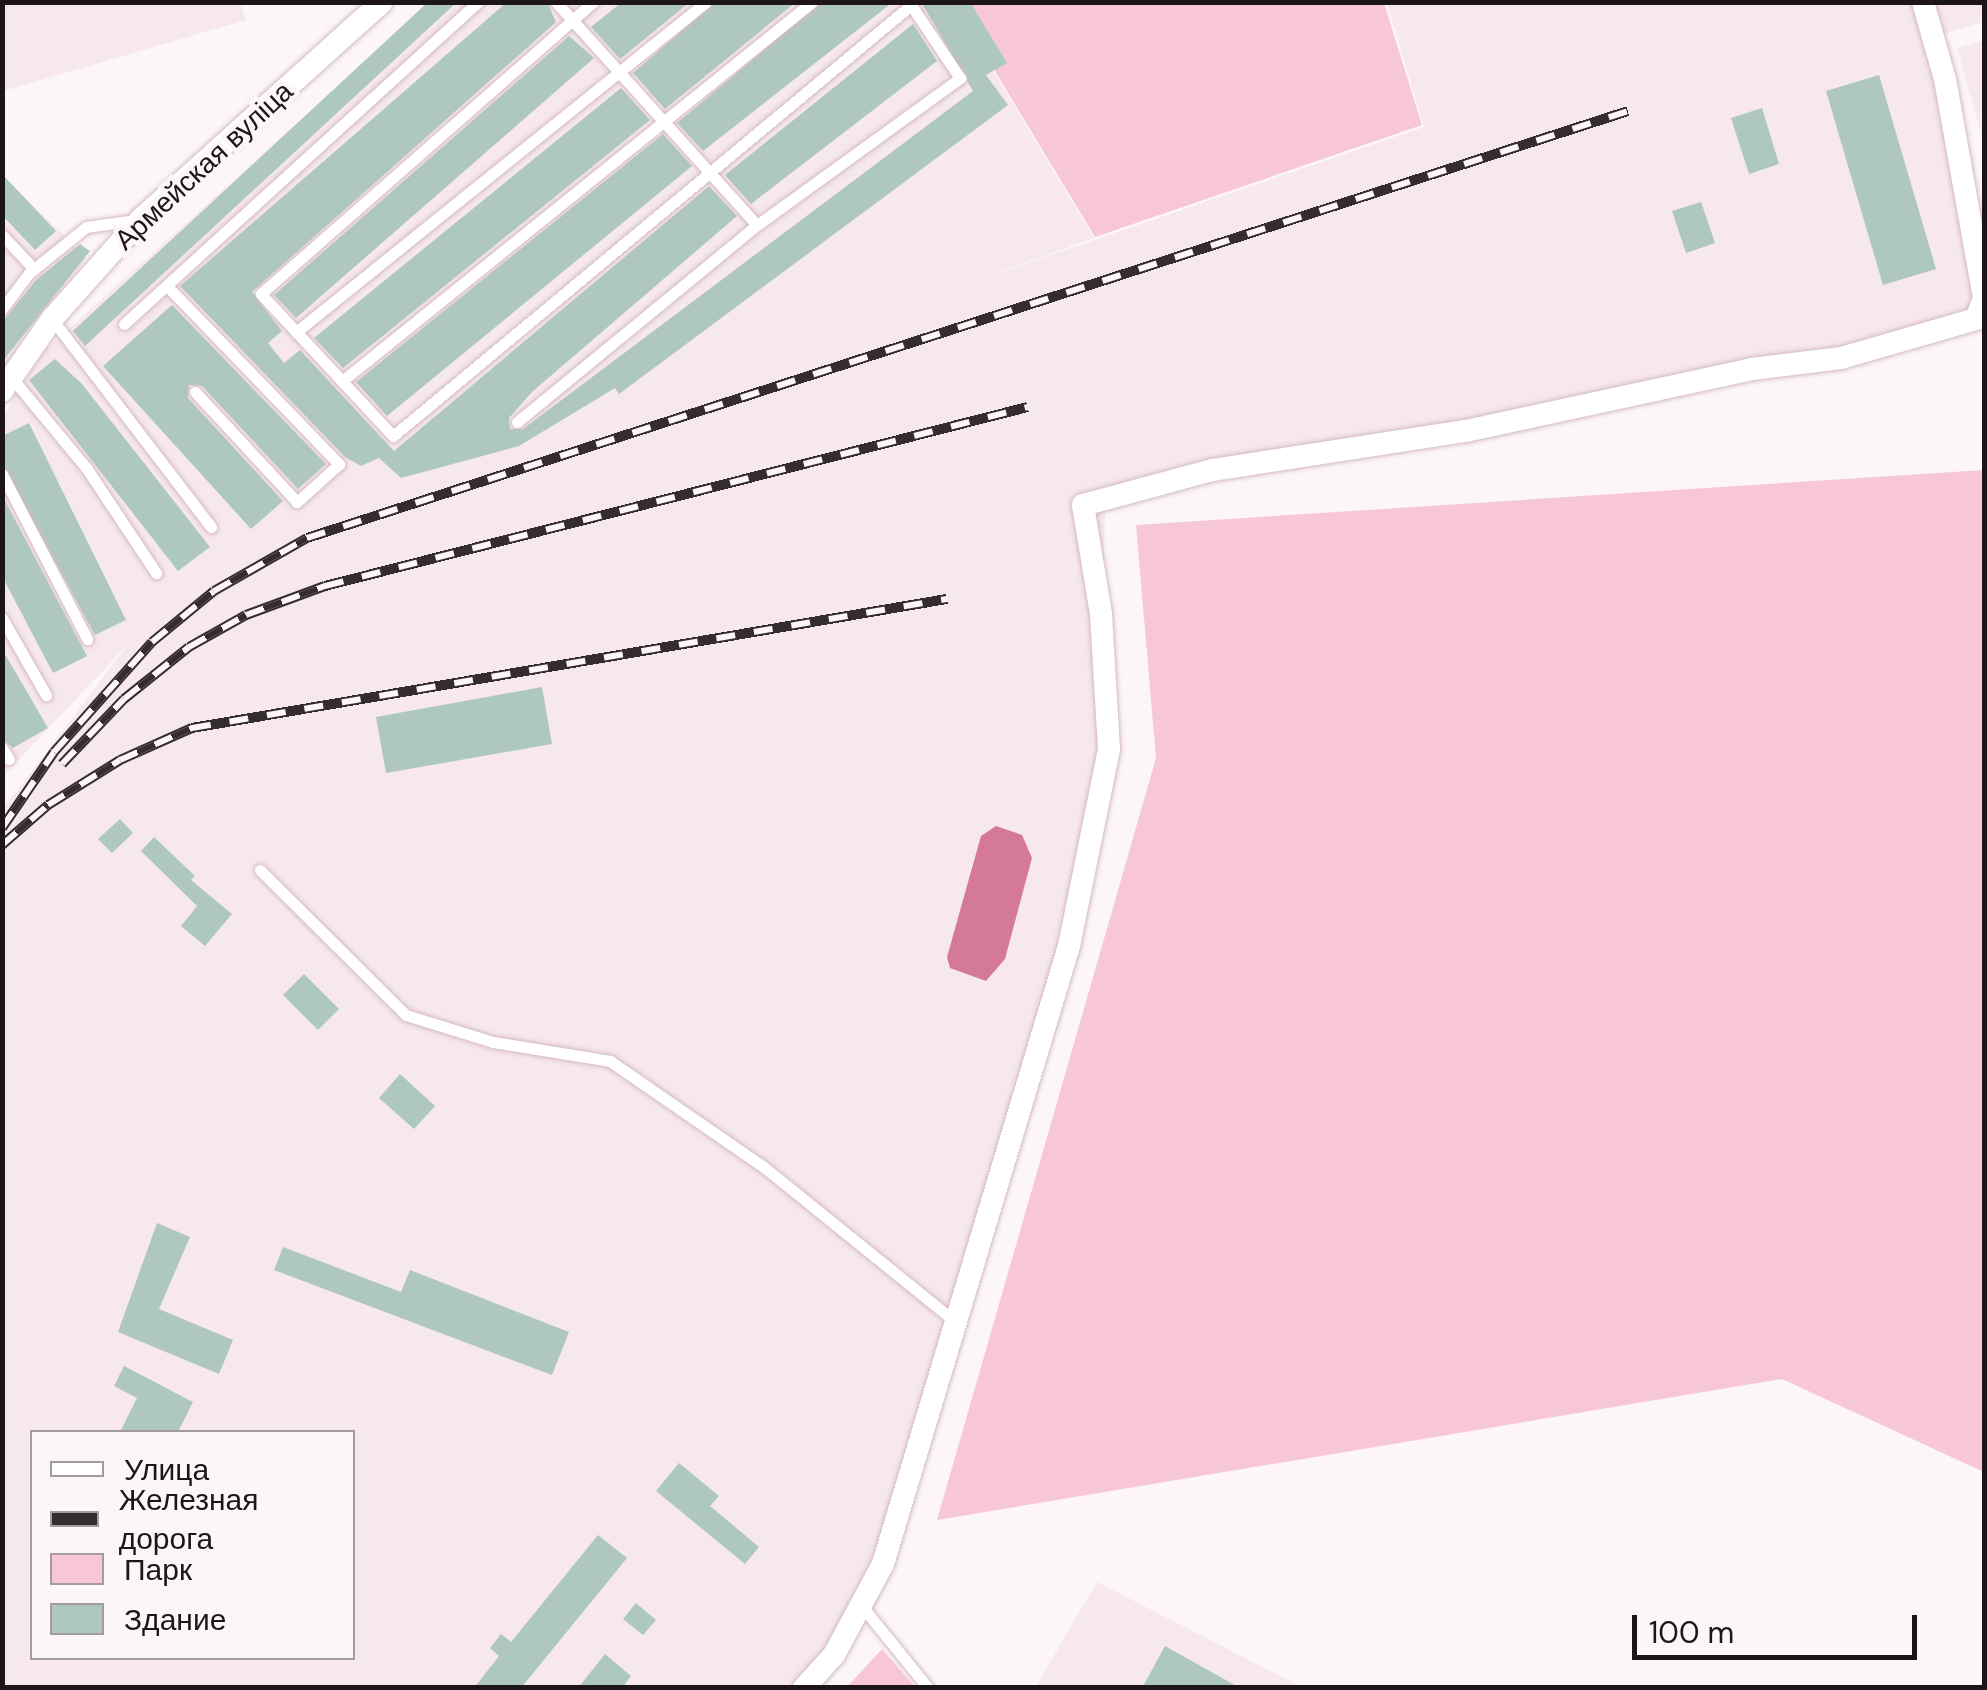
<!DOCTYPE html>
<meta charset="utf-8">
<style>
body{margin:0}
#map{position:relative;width:1987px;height:1690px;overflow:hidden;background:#fcf6f8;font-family:"DM Sans",sans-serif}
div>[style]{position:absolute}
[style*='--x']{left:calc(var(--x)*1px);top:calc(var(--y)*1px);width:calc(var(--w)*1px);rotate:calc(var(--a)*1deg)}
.built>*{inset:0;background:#f6e8ec}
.green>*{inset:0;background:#f7c7d7}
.water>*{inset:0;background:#d5799b}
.building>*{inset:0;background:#aec8be}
.roads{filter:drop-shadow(0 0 2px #d4bac2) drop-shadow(0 0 2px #d4bac2)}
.lane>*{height:11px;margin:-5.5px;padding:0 5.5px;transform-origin:5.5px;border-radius:5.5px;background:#fff}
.street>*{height:22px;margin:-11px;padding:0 11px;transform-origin:11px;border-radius:11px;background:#fff}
.rail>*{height:10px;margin-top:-5px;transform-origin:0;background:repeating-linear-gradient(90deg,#fcf6f8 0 19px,#352c2f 0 38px);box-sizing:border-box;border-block:2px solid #352c2f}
span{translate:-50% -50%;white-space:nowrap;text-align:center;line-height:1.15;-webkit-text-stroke:9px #fcf6f8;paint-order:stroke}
.street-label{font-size:28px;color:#1e1518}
.frame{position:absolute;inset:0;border:5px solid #1e1518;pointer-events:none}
.legend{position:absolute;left:30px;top:1430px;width:325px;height:230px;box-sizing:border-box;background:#fcf6f8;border:2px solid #a39c9e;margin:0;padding:12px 18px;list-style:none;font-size:30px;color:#1e1518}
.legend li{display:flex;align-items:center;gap:20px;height:50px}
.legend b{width:50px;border:2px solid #a39c9e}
.scale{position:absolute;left:1632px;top:1615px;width:285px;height:45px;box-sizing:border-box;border:5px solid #1e1518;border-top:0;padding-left:12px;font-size:30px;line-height:35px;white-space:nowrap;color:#1e1518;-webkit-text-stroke:8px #fcf6f8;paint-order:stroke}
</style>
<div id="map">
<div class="built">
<i style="clip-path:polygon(3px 2px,240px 3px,246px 20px,3px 91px)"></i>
<i style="clip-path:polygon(evenodd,430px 3px,952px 3px,1094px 238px,969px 283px,1424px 127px,1387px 3px,1984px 3px,1984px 22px,1926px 39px,1980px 295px,1970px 317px,1749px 378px,1201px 477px,1105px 503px,1100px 763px,1065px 946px,917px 1487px,877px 1603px,821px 1687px,3px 1687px,2px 810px,131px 641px,3px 776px,3px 416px,43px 352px,430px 3px,32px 1432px,352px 1432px,352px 1658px,32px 1658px,32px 1432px)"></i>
<i style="clip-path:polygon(1984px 40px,1984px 144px,1957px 48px)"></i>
<i style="clip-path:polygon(3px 176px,87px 258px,3px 368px)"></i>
<i style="clip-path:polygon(1097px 1582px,1302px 1687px,1035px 1688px)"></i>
</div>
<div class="green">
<i style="clip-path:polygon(954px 3px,1384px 3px,1422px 125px,1095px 237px)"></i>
<i style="clip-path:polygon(1984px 470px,1984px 1472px,1782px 1379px,937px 1520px,1156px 758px,1136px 525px)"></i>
<i style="clip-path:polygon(882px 1649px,915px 1687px,847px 1687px)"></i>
</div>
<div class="water">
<i style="clip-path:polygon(996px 826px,1022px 835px,1032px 858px,1005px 959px,986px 981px,950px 968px,947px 957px,981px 836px)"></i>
</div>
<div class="building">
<i style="clip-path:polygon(428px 2px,457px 2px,85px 346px,73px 331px)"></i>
<i style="clip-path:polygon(507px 2px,547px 2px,556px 22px,252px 292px,282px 331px,268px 343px,284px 363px,300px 350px,394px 451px,709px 186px,737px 216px,532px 392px,509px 418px,510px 429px,523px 429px,973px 91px,921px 2px,970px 2px,1007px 63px,986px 75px,1008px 105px,619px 394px,615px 388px,519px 446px,401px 478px,379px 458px,361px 466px,345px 457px,180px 286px)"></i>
<i style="clip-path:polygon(622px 2px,690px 2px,620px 59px,591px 27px)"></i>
<i style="clip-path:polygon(715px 2px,796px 2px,665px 109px,633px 73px)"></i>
<i style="clip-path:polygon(821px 2px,893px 2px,703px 151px,677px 123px)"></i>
<i style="clip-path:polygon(913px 24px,937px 61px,751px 204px,725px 175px)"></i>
<i style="clip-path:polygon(569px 36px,594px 58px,296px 318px,274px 295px)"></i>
<i style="clip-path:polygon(1879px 75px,1936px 269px,1883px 285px,1826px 91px)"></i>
<i style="clip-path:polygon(621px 88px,650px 120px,343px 368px,314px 338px)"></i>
<i style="clip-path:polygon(1762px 108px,1779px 164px,1749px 174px,1731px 118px)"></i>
<i style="clip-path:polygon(663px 134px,692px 166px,387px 416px,356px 382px)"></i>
<i style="clip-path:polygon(2px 174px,56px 231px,35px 250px,2px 215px)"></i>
<i style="clip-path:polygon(1701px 202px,1715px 243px,1686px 253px,1672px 211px)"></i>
<i style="clip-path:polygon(80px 244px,90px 251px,2px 362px,2px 322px,36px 280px)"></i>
<i style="clip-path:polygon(172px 305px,326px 464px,298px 489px,202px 386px,189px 385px,188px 398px,283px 501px,251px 529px,103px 366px)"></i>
<i style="clip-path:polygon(55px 359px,82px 384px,210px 547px,178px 571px,29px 380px)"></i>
<i style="clip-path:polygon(29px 423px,126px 620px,95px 635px,2px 465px,2px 436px)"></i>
<i style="clip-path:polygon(2px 495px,87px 656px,53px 673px,2px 576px)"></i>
<i style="clip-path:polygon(2px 649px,48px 728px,13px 748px,2px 739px)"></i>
<i style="clip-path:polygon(542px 687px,552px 744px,386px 773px,376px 717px)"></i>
<i style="clip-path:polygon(120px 819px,133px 833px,112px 853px,98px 839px)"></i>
<i style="clip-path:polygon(154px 837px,195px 876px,191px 880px,232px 914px,205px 946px,181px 926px,197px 906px,141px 851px)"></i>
<i style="clip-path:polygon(304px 974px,339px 1009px,318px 1030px,283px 995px)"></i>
<i style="clip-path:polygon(400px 1074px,435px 1106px,414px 1129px,379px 1098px)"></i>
<i style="clip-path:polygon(157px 1223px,190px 1237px,159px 1309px,233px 1340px,219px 1374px,118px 1332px)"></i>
<i style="clip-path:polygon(283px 1247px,401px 1292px,410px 1270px,569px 1332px,552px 1375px,274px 1270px)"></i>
<i style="clip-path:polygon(124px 1366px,193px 1402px,178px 1432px,120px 1432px,137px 1398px,114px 1386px)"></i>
<i style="clip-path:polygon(679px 1463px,719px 1496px,710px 1506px,759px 1547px,745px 1564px,656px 1491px)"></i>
<i style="clip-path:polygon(598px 1535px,627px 1558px,521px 1688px,474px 1688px,499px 1656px,490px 1648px,501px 1634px,511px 1642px)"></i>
<i style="clip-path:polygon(636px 1603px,656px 1620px,643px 1635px,623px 1619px)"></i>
<i style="clip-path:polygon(1165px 1646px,1240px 1688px,1142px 1688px)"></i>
<i style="clip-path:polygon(605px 1654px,631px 1676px,622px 1688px,578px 1688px)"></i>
</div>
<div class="roads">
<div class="lane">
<i style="--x:556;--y:2;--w:300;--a:48"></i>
<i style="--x:593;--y:2;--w:442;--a:138.7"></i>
<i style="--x:261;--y:294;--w:194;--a:47.1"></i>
<i style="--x:393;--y:436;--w:674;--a:-39.76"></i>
<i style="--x:2;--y:235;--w:47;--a:46.7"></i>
<i style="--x:167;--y:286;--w:248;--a:46"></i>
<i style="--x:339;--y:464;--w:57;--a:137.9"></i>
<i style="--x:297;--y:502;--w:150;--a:-132.8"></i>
<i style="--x:2;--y:309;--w:45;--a:-53.1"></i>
<i style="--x:29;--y:273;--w:73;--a:-38.9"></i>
<i style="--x:86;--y:227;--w:50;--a:-8"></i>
<i style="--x:52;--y:319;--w:262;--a:52.6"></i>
<i style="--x:124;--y:324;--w:479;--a:-42.3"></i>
<i style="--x:296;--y:332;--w:526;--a:-38.83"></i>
<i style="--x:12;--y:378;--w:118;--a:50.5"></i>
<i style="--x:87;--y:469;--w:125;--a:56.4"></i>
<i style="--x:342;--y:381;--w:604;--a:-38.88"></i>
<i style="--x:517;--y:422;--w:310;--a:-39.4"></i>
<i style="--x:757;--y:225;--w:251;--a:-35.9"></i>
<i style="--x:960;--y:78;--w:92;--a:-123.9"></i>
<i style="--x:2;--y:474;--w:186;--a:62.7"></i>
<i style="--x:2;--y:618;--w:89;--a:60.3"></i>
<i style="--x:2;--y:748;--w:13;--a:58"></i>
<i style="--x:260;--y:870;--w:206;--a:44.8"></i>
<i style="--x:406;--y:1015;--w:91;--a:17.2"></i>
<i style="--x:493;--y:1042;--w:119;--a:9.2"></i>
<i style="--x:610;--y:1061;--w:188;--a:34.6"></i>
<i style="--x:765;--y:1168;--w:240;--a:38.9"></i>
<i style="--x:861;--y:1605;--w:107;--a:51.1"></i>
</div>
<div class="street">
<i style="--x:1923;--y:2;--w:80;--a:74.1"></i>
<i style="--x:1945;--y:79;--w:221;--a:79.9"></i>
<i style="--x:2;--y:391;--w:88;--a:-55.2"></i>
<i style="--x:52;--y:319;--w:134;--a:-48.3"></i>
<i style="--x:141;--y:219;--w:324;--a:-42"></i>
<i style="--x:804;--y:1688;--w:45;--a:-47.7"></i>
<i style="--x:834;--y:1655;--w:103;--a:-61.7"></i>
<i style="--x:883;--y:1564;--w:645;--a:-73.25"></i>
<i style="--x:1069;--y:946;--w:201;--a:-78.5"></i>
<i style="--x:1109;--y:749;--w:135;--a:-93.4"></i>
<i style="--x:1101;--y:614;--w:110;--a:-99.4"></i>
<i style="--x:1083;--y:505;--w:135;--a:-15.1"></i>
<i style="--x:1213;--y:470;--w:256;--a:-8.8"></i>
<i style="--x:1466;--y:431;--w:293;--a:-12.2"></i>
<i style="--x:1752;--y:369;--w:90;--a:-7"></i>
<i style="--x:1841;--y:358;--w:141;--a:-16.1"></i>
<i style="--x:1976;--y:319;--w:22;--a:-69"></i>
</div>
</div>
<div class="rail">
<i style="--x:62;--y:764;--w:90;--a:-46.4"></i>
<i style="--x:124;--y:699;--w:83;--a:-38.7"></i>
<i style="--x:189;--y:647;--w:65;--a:-29.3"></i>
<i style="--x:246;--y:615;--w:84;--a:-20.2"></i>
<i style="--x:325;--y:586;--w:725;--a:-14.29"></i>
<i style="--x:2;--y:828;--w:92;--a:-55.6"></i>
<i style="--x:54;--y:752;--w:147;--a:-48.3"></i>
<i style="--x:152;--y:642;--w:80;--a:-39.4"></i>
<i style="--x:214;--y:591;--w:107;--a:-29.7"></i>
<i style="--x:307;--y:538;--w:1388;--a:-17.91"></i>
<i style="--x:2;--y:845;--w:61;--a:-41"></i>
<i style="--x:48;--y:805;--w:85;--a:-32"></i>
<i style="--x:120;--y:760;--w:79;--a:-24"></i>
<i style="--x:192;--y:728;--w:766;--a:-9.7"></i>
</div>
<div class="street-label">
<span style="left:204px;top:166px;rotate:-43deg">Армейская вуліца</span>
</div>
<div class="frame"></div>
<ul class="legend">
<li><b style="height:12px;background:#fff"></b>Улица</li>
<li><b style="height:12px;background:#352c2f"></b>Железная дорога</li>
<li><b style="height:28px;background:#f7c7d7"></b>Парк</li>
<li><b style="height:28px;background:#aec8be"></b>Здание</li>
</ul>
<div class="scale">100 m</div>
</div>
